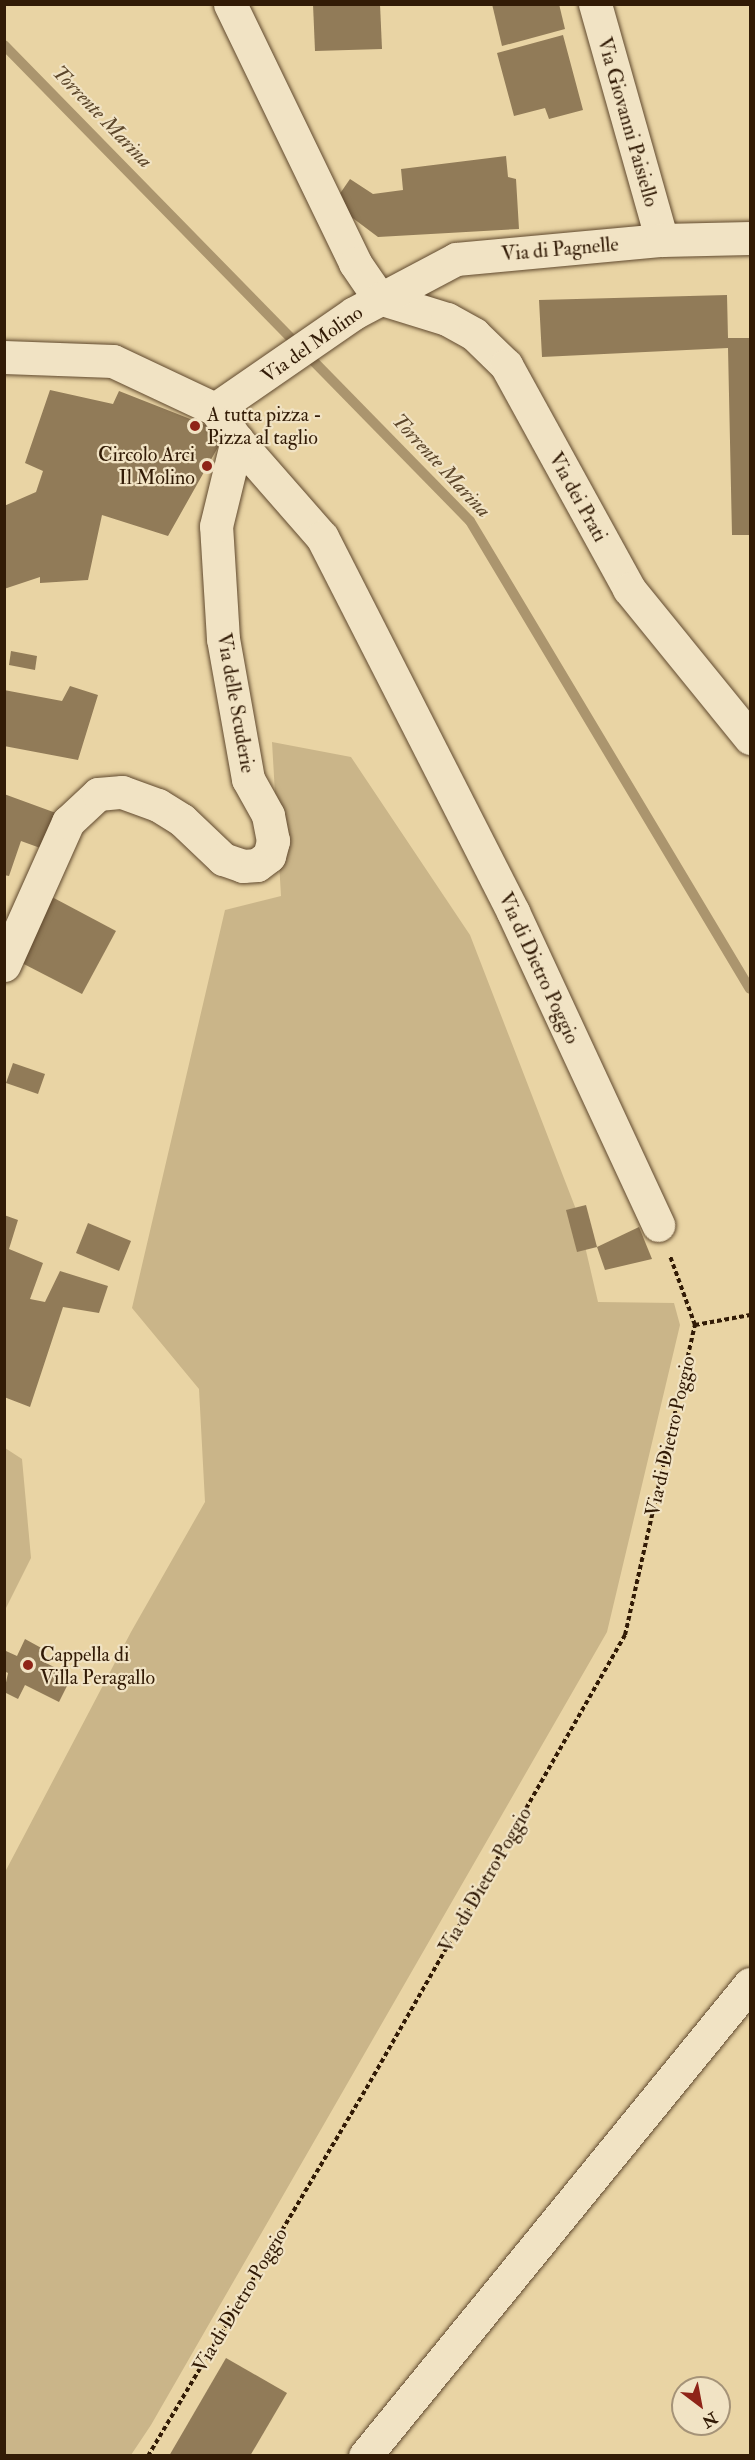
<!DOCTYPE html>
<style>
body{margin:0}
#map{position:relative;width:755px;height:2460px;overflow:hidden;background:#e9d4a4;font-family:"IM FELL Double Pica",serif}
div>[style]{position:absolute}
[style*='--x']{left:calc(var(--x)*1px);top:calc(var(--y)*1px);width:calc(var(--w)*1px);rotate:calc(var(--a)*1deg)}
.green>*{inset:0;background:#cab589}
.stream>*{height:10px;margin:-5px;padding:0 5px;transform-origin:5px;border-radius:5px;background:#ab956e}
.building>*{inset:0;background:#917b58}
.path>*{height:4px;margin-top:-2px;transform-origin:0;background:repeating-linear-gradient(90deg,#321b06 0 4.5px,transparent 0 7.5px)}
.roads{filter:drop-shadow(0 0 2px #60492e) drop-shadow(0 0 2px #60492e)}
.street>*{height:33px;margin:-16.5px;padding:0 16.5px;transform-origin:16.5px;border-radius:16.5px;background:#f1e3c4}
.secondary>*{height:33px;margin:-16.5px;padding:0 16.5px;transform-origin:16.5px;border-radius:16.5px;background:#f1e3c4}
.dots>*{width:16px;height:16px;translate:-50% -50%;box-sizing:border-box;border:3px solid #f1e3c4;border-radius:50%}
span{translate:-50% -50%;white-space:nowrap;text-align:center;line-height:1.15;-webkit-text-stroke:4.5px #f1e3c4;paint-order:stroke}
.street-label{font-size:20px;color:#321b06}
.poi-label{font-size:20px;color:#321b06}
.left{translate:0 -50%;text-align:left}
.right{translate:-100% -50%;text-align:right}
.water-label{font-size:21px;color:#5c462a;font-style:italic}
.frame{position:absolute;inset:0;border:6px solid #321b06;pointer-events:none}
.north{position:absolute;left:671px;top:2376px;width:60px;height:60px;box-sizing:border-box;background:#f1e3c4;border:2px solid #a59378;border-radius:50%;rotate:148deg;font-size:16px;font-weight:700;line-height:24px;text-align:center;color:#321b06}
.north::after{content:'';display:block;margin:auto;width:21px;height:27px;background:#8f2418;clip-path:polygon(50% 0,100% 100%,50% 72%,0 100%)}
</style>
<div id="map">
<div class="green">
<i style="clip-path:polygon(272px 742px,351px 757px,470px 935px,577px 1212px,598px 1302px,674px 1303px,680px 1325px,607px 1632px,151px 2425px,131px 2455px,5px 2455px,4px 1874px,131px 1632px,205px 1502px,199px 1389px,132px 1308px,225px 910px,281px 896px)"></i>
<i style="clip-path:polygon(5px 1448px,22px 1459px,31px 1558px,5px 1610px)"></i>
</div>
<div class="stream">
<i style="--x:4;--y:45;--w:666;--a:45.61"></i>
<i style="--x:470;--y:521;--w:545;--a:59.11"></i>
</div>
<div class="building">
<i style="clip-path:polygon(313px 4px,380px 4px,382px 49px,315px 51px)"></i>
<i style="clip-path:polygon(492px 4px,559px 4px,565px 29px,502px 46px)"></i>
<i style="clip-path:polygon(563px 35px,583px 110px,549px 119px,545px 108px,514px 116px,497px 53px)"></i>
<i style="clip-path:polygon(506px 156px,508px 177px,516px 179px,519px 229px,378px 237px,346px 213px,339px 195px,350px 179px,373px 194px,403px 190px,401px 169px)"></i>
<i style="clip-path:polygon(727px 295px,728px 338px,750px 338px,750px 535px,732px 535px,728px 348px,542px 357px,539px 300px)"></i>
<i style="clip-path:polygon(50px 390px,113px 404px,119px 391px,226px 433px,168px 536px,102px 515px,88px 580px,40px 583px,40px 577px,4px 589px,4px 506px,36px 492px,43px 471px,25px 463px)"></i>
<i style="clip-path:polygon(11px 651px,37px 656px,35px 670px,9px 665px)"></i>
<i style="clip-path:polygon(70px 686px,98px 695px,78px 760px,4px 746px,4px 690px,62px 701px)"></i>
<i style="clip-path:polygon(4px 794px,56px 813px,43px 849px,21px 841px,9px 876px,4px 875px)"></i>
<i style="clip-path:polygon(52px 897px,116px 931px,82px 994px,18px 961px)"></i>
<i style="clip-path:polygon(13px 1063px,45px 1074px,38px 1094px,6px 1083px)"></i>
<i style="clip-path:polygon(586px 1205px,597px 1247px,577px 1252px,566px 1210px)"></i>
<i style="clip-path:polygon(4px 1215px,18px 1220px,9px 1249px,43px 1263px,30px 1299px,45px 1302px,60px 1271px,108px 1286px,99px 1313px,63px 1307px,30px 1407px,4px 1397px)"></i>
<i style="clip-path:polygon(88px 1223px,131px 1241px,119px 1271px,76px 1253px)"></i>
<i style="clip-path:polygon(639px 1227px,652px 1259px,605px 1270px,597px 1247px)"></i>
<i style="clip-path:polygon(25px 1639px,45px 1650px,40px 1660px,72px 1676px,59px 1702px,25px 1685px,18px 1699px,4px 1692px,8px 1673px,4px 1671px,4px 1655px,6px 1651px,17px 1656px)"></i>
<i style="clip-path:polygon(226px 2358px,287px 2393px,250px 2456px,169px 2456px)"></i>
</div>
<div class="path">
<i style="--x:695;--y:1325;--w:56;--a:-10.3"></i>
<i style="--x:148;--y:2456;--w:435;--a:-59.3"></i>
<i style="--x:370;--y:2082;--w:515;--a:-60.3"></i>
<i style="--x:625;--y:1635;--w:318;--a:-77.3"></i>
<i style="--x:695;--y:1325;--w:73;--a:-109.9"></i>
</div>
<div class="roads">
<div class="street">
<i style="--x:230;--y:4;--w:288;--a:64.2"></i>
<i style="--x:355;--y:263;--w:42;--a:55.6"></i>
<i style="--x:595;--y:4;--w:245;--a:74.2"></i>
<i style="--x:379;--y:298;--w:71;--a:17.2"></i>
<i style="--x:447;--y:319;--w:31;--a:29"></i>
<i style="--x:474;--y:334;--w:45;--a:44.1"></i>
<i style="--x:506;--y:365;--w:256;--a:61.2"></i>
<i style="--x:629;--y:589;--w:192;--a:50.9"></i>
<i style="--x:4;--y:357;--w:109;--a:2.1"></i>
<i style="--x:113;--y:361;--w:113;--a:25.2"></i>
<i style="--x:215;--y:409;--w:38;--a:55"></i>
<i style="--x:237;--y:440;--w:129;--a:48.8"></i>
<i style="--x:322;--y:537;--w:421;--a:63"></i>
<i style="--x:513;--y:912;--w:345;--a:65.1"></i>
<i style="--x:215;--y:409;--w:169;--a:-34.6"></i>
<i style="--x:354;--y:313;--w:115;--a:-27.9"></i>
<i style="--x:456;--y:259;--w:207;--a:-5.3"></i>
<i style="--x:662;--y:240;--w:88;--a:-1.3"></i>
<i style="--x:4;--y:965;--w:157;--a:-65.9"></i>
<i style="--x:68;--y:822;--w:41;--a:-43"></i>
<i style="--x:98;--y:794;--w:24;--a:-5"></i>
<i style="--x:122;--y:792;--w:38;--a:20"></i>
<i style="--x:158;--y:805;--w:28;--a:32"></i>
<i style="--x:182;--y:820;--w:57;--a:43.6"></i>
<i style="--x:223;--y:859;--w:21;--a:19"></i>
<i style="--x:243;--y:866;--w:14;--a:-4"></i>
<i style="--x:257;--y:865;--w:15;--a:-37"></i>
<i style="--x:269;--y:856;--w:16;--a:-75"></i>
<i style="--x:273;--y:841;--w:26;--a:-101"></i>
<i style="--x:268;--y:815;--w:41;--a:-119.1"></i>
<i style="--x:248;--y:779;--w:142;--a:-100.1"></i>
<i style="--x:223;--y:639;--w:113;--a:-93.5"></i>
<i style="--x:216;--y:526;--w:89;--a:-76.3"></i>
</div>
<div class="secondary">
<i style="--x:365;--y:2456;--w:609;--a:-50.8"></i>
</div>
</div>
<div class="dots">
<i style="left:195px;top:426px;background:#8f2418"></i>
<i style="left:207px;top:466px;background:#8f2418"></i>
<i style="left:28px;top:1665px;background:#8f2418"></i>
</div>
<div class="street-label">
<span style="left:628px;top:122px;rotate:74deg">Via Giovanni Paisiello</span>
<span style="left:560px;top:249px;rotate:-5deg">Via di Pagnelle</span>
<span style="left:312px;top:344px;rotate:-35deg">Via del Molino</span>
<span style="left:578px;top:497px;rotate:61deg">Via dei Prati</span>
<span style="left:236px;top:703px;rotate:80deg">Via delle Scuderie</span>
<span style="left:539px;top:968px;rotate:65deg">Via di Dietro Poggio</span>
<span style="left:670px;top:1436px;rotate:-77deg">Via di Dietro Poggio</span>
<span style="left:485px;top:1880px;rotate:-60deg">Via di Dietro Poggio</span>
<span style="left:240px;top:2300px;rotate:-59deg">Via di Dietro Poggio</span>
</div>
<div class="poi-label">
<span class="left" style="left:207px;top:426px">A tutta pizza -<br>Pizza al taglio</span>
<span class="right" style="left:195px;top:466px">Circolo Arci<br>Il Molino</span>
<span class="left" style="left:40px;top:1666px">Cappella di<br>Villa Peragallo</span>
</div>
<div class="water-label">
<span style="left:102px;top:117px;rotate:46deg">Torrente Marina</span>
<span style="left:441px;top:466px;rotate:47deg">Torrente Marina</span>
</div>
<div class="frame"></div>
<div class="north">N</div>
</div>
